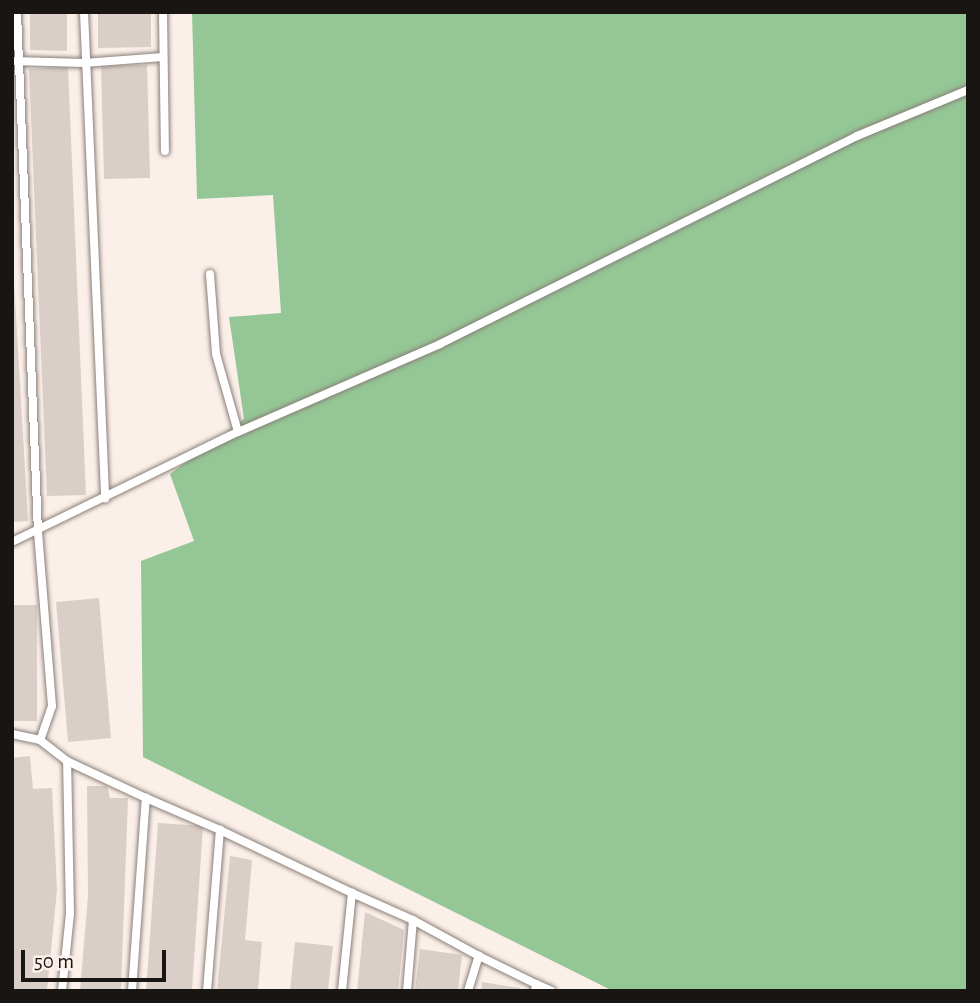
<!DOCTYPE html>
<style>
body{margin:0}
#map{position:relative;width:980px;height:1003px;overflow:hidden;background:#fbf0e9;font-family:"Alegreya Sans",sans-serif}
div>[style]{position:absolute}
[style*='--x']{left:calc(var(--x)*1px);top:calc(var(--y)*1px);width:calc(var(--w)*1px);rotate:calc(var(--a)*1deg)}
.forest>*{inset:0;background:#94c795}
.building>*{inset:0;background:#dacfc8}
.roads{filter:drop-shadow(0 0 2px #897f79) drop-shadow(0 0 2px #897f79)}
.lane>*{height:8px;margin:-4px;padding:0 4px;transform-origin:4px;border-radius:4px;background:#fff}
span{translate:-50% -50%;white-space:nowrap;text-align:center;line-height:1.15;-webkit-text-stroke:7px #fbf0e9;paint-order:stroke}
.frame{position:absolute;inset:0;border:14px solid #191513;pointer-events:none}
.scale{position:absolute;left:21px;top:950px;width:145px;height:32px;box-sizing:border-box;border:4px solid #191513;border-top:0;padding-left:9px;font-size:21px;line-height:24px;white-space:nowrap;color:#191513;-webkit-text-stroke:5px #fbf0e9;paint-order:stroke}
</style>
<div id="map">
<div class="forest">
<i style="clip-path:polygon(192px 12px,968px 12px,968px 991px,613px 991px,143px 757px,141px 561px,194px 541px,170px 474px,244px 419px,229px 317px,281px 313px,273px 195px,197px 199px)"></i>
</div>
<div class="building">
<i style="clip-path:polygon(30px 12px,67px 12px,67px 51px,30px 50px)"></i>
<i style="clip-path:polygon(98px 12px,151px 12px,151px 47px,98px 48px)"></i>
<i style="clip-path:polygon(147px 65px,150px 178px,104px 179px,101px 66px)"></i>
<i style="clip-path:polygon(68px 67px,86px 495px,47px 496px,29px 69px)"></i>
<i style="clip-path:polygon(12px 247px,28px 521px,12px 522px)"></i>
<i style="clip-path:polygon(99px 598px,111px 738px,68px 742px,56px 602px)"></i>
<i style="clip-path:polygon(12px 605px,37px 605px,37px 721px,12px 721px)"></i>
<i style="clip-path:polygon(30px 756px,33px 789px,52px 788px,57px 890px,47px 991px,12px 991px,12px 758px)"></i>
<i style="clip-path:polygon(87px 786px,107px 786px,110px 798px,128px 798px,121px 991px,80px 991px,88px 896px)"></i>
<i style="clip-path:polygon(158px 823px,203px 826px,192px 991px,146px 991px)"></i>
<i style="clip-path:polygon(230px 856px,252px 860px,245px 940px,262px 942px,258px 991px,217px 991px)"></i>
<i style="clip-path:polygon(365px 912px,404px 930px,398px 991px,357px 991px)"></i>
<i style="clip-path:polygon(295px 942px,333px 946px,328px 991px,290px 991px)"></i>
<i style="clip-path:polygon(420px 949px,462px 955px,458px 991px,415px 991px)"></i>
<i style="clip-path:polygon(482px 982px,520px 988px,520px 991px,481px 991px)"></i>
</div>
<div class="roads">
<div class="lane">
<i style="--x:17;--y:12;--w:520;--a:87.69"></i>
<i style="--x:38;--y:532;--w:175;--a:85.4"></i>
<i style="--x:52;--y:706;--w:36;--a:109"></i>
<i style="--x:84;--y:12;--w:487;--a:87.5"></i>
<i style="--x:163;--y:12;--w:139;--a:89.2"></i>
<i style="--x:13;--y:61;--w:71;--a:1.6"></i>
<i style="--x:84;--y:63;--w:79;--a:-4.3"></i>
<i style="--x:210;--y:274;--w:80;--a:85.7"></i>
<i style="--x:216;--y:354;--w:81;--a:74.2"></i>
<i style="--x:12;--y:542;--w:251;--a:-26"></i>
<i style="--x:238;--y:432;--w:220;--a:-23.5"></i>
<i style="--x:440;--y:344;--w:466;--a:-26.5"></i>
<i style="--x:857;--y:136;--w:120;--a:-22.5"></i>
<i style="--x:12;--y:734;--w:29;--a:12"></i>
<i style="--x:40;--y:740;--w:34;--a:38"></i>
<i style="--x:67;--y:761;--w:87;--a:25.1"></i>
<i style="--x:62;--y:991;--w:78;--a:-84.1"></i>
<i style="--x:70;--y:913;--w:152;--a:-91.1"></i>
<i style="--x:132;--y:991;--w:194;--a:-85.9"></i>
<i style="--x:146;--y:798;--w:81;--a:23.4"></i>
<i style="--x:207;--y:991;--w:162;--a:-85.4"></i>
<i style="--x:220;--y:830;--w:146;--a:25.5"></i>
<i style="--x:342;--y:991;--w:99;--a:-84.2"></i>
<i style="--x:352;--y:893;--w:67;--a:23.9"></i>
<i style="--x:407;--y:991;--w:71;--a:-85.2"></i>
<i style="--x:413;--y:920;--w:75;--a:28.6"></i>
<i style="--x:468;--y:991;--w:37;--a:-73"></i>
<i style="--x:479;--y:956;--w:64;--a:26.2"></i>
<i style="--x:535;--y:991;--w:7;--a:-82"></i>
<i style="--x:536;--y:984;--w:17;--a:24"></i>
</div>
</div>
<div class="frame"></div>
<div class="scale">50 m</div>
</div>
